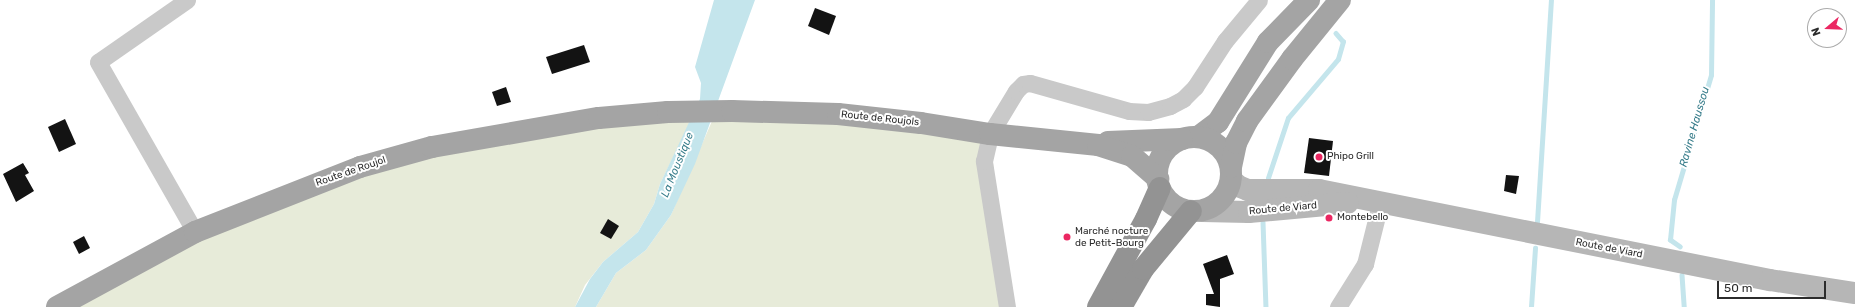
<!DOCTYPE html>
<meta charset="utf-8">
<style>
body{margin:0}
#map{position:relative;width:1855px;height:307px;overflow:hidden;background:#fff;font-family:Rubik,sans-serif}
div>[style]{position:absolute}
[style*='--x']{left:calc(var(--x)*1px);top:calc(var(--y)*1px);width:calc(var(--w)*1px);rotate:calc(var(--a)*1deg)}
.green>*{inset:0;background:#e7ebd9}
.water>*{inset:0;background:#c4e5ec}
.stream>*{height:4.5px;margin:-2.25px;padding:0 2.25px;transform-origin:2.25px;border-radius:2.25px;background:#c4e5ec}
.building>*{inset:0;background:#131313}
.street>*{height:17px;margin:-8.5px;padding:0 8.5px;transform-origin:8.5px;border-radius:8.5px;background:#c9c9c9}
.secondary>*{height:22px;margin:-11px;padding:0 11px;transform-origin:11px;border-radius:11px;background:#b6b6b6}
.primary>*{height:22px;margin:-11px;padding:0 11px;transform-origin:11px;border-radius:11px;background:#a4a4a4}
.primary>.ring{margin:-11px;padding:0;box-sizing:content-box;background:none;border:22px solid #a4a4a4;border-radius:50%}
.highway>*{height:22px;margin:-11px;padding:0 11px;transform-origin:11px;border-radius:11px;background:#939393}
.dots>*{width:11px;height:11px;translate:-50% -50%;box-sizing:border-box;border:2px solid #fff;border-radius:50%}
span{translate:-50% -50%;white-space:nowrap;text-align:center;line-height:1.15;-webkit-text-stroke:4px #fff;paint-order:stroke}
.street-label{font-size:10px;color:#2c2c2c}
.poi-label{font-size:10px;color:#2c2c2c}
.left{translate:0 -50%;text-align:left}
.water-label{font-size:11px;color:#367c8a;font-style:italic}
.north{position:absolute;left:1807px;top:8px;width:40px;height:40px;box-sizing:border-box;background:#fff;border:1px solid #ababab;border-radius:50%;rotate:251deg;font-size:11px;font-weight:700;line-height:16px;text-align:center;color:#2c2c2c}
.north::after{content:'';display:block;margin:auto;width:14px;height:18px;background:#eb2762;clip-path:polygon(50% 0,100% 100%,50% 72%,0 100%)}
.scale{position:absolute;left:1717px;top:281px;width:109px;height:18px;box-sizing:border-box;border:2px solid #2c2c2c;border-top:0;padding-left:5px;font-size:12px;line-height:14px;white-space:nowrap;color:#2c2c2c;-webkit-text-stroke:3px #fff;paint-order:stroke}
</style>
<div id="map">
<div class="green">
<i style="clip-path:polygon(716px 112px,990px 134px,1008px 307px,596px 307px,616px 273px,646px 250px,671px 215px)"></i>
<i style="clip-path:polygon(691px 120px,660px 184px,654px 204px,638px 232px,603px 262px,585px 285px,575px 307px,57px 307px,360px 167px,516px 132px)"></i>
</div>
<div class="water">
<i style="clip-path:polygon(714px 0,755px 0,695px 164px,671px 215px,646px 250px,616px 273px,596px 307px,575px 307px,590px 279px,603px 262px,638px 232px,654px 204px,660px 184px,700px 99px,701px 83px,695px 67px)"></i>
</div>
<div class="stream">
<i style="--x:1268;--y:178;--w:63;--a:-71.6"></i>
<i style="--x:1288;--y:118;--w:77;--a:-49.7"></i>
<i style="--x:1338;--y:59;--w:18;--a:-74"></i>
<i style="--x:1343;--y:42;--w:11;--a:-131"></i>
<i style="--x:1263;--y:222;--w:85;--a:88"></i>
<i style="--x:1537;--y:222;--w:222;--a:-86.4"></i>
<i style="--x:1680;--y:247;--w:12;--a:-145"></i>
<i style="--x:1670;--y:240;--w:40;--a:-84.3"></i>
<i style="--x:1674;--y:200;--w:130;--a:-73.5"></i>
<i style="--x:1711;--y:75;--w:75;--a:-89.2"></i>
<i style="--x:1682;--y:275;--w:32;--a:86"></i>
<i style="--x:1531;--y:307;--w:59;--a:-86.1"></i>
</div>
<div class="building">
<i style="clip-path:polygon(815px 8px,836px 16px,829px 35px,808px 26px)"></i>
<i style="clip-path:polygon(584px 45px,590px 62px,552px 74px,546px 57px)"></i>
<i style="clip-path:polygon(506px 87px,511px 102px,497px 106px,492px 92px)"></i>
<i style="clip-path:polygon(65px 119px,76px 144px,59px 152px,48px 127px)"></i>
<i style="clip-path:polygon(1309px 138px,1333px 141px,1329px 176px,1304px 173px)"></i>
<i style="clip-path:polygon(23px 163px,29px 173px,25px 175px,34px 191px,16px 202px,3px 174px)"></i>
<i style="clip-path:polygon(1506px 175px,1519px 176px,1516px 194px,1504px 191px)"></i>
<i style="clip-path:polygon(608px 219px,619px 226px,611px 239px,600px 233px)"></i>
<i style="clip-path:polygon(84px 236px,90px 248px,79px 254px,73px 242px)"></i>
<i style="clip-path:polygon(1227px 255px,1234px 274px,1220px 279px,1220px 307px,1206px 305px,1206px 294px,1214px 294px,1203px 264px)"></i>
</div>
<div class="street">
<i style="--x:187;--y:0;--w:108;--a:145.1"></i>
<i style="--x:98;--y:62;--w:196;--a:60.3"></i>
<i style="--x:1007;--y:307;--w:148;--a:-99"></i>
<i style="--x:984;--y:161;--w:28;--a:-77"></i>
<i style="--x:990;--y:134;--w:50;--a:-58.8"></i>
<i style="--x:1016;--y:91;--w:10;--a:-45"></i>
<i style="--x:1023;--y:84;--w:7;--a:-8"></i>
<i style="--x:1030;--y:83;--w:103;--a:15.8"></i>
<i style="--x:1129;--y:111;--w:19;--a:3"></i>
<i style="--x:1148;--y:112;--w:23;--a:-15"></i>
<i style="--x:1170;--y:106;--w:15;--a:-28"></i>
<i style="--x:1183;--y:99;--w:17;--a:-45"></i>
<i style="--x:1195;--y:87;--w:55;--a:-56.9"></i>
<i style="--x:1225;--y:41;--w:53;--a:-50.3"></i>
<i style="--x:1338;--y:307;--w:51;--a:-57.9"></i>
<i style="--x:1365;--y:264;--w:62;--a:-76"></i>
</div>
<div class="secondary">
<i style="--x:1231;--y:179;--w:10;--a:45"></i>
<i style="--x:1238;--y:186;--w:11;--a:22"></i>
<i style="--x:1248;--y:190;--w:71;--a:0"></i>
<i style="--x:1319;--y:190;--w:460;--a:11.3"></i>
<i style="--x:1770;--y:280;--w:86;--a:8.7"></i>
<i style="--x:1202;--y:211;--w:47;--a:1.2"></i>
<i style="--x:1249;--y:212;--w:99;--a:-5.2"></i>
</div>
<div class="primary">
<i style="--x:1198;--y:137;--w:25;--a:-37"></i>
<i style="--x:1218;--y:122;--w:94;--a:-58"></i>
<i style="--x:1268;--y:42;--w:59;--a:-45.7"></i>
<i class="ring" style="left:1157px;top:137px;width:52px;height:52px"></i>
<i style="--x:1108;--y:142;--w:74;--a:-2.3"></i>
<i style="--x:1231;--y:167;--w:25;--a:-78"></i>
<i style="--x:1236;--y:143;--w:25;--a:-63"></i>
<i style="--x:1247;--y:121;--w:77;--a:-54"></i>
<i style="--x:1292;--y:59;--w:76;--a:-50.9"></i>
<i style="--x:57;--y:307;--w:157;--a:-28.5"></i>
<i style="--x:195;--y:232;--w:177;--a:-21.5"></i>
<i style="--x:360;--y:167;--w:75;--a:-15.5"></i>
<i style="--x:432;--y:147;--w:169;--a:-9.9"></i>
<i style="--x:599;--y:118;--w:69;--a:-5"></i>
<i style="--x:668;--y:112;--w:64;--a:-0.9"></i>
<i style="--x:732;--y:111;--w:106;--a:1.6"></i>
<i style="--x:838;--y:114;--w:83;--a:6.2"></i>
<i style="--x:921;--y:123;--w:70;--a:9.1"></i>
<i style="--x:990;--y:134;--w:109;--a:5.8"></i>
<i style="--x:1098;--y:145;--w:36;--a:18"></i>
<i style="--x:1132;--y:156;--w:35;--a:41"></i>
</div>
<div class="highway">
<i style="--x:1098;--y:307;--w:100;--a:-61.4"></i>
<i style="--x:1146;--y:219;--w:34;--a:-66"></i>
<i style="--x:1121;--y:307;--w:44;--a:-59.9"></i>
<i style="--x:1143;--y:269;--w:75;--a:-50.4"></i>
</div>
<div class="dots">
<i style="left:1319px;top:157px;background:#eb2762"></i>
<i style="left:1329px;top:218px;background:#eb2762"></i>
<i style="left:1067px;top:237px;background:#eb2762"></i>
</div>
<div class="street-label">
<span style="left:880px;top:119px;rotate:6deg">Route de Roujols</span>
<span style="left:351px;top:172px;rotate:-19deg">Route de Roujol</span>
<span style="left:1283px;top:209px;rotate:-5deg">Route de Viard</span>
<span style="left:1609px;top:249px;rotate:11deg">Route de Viard</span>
</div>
<div class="poi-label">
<span class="left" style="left:1327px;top:157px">Phipo Grill</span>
<span class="left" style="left:1337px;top:218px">Montebello</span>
<span class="left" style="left:1075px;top:237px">Marché nocture<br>de Petit-Bourg</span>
</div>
<div class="water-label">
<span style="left:1695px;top:127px;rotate:-74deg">Ravine Haussou</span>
<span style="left:678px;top:165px;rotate:-68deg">La Moustique</span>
</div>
<div class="north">N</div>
<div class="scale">50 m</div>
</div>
